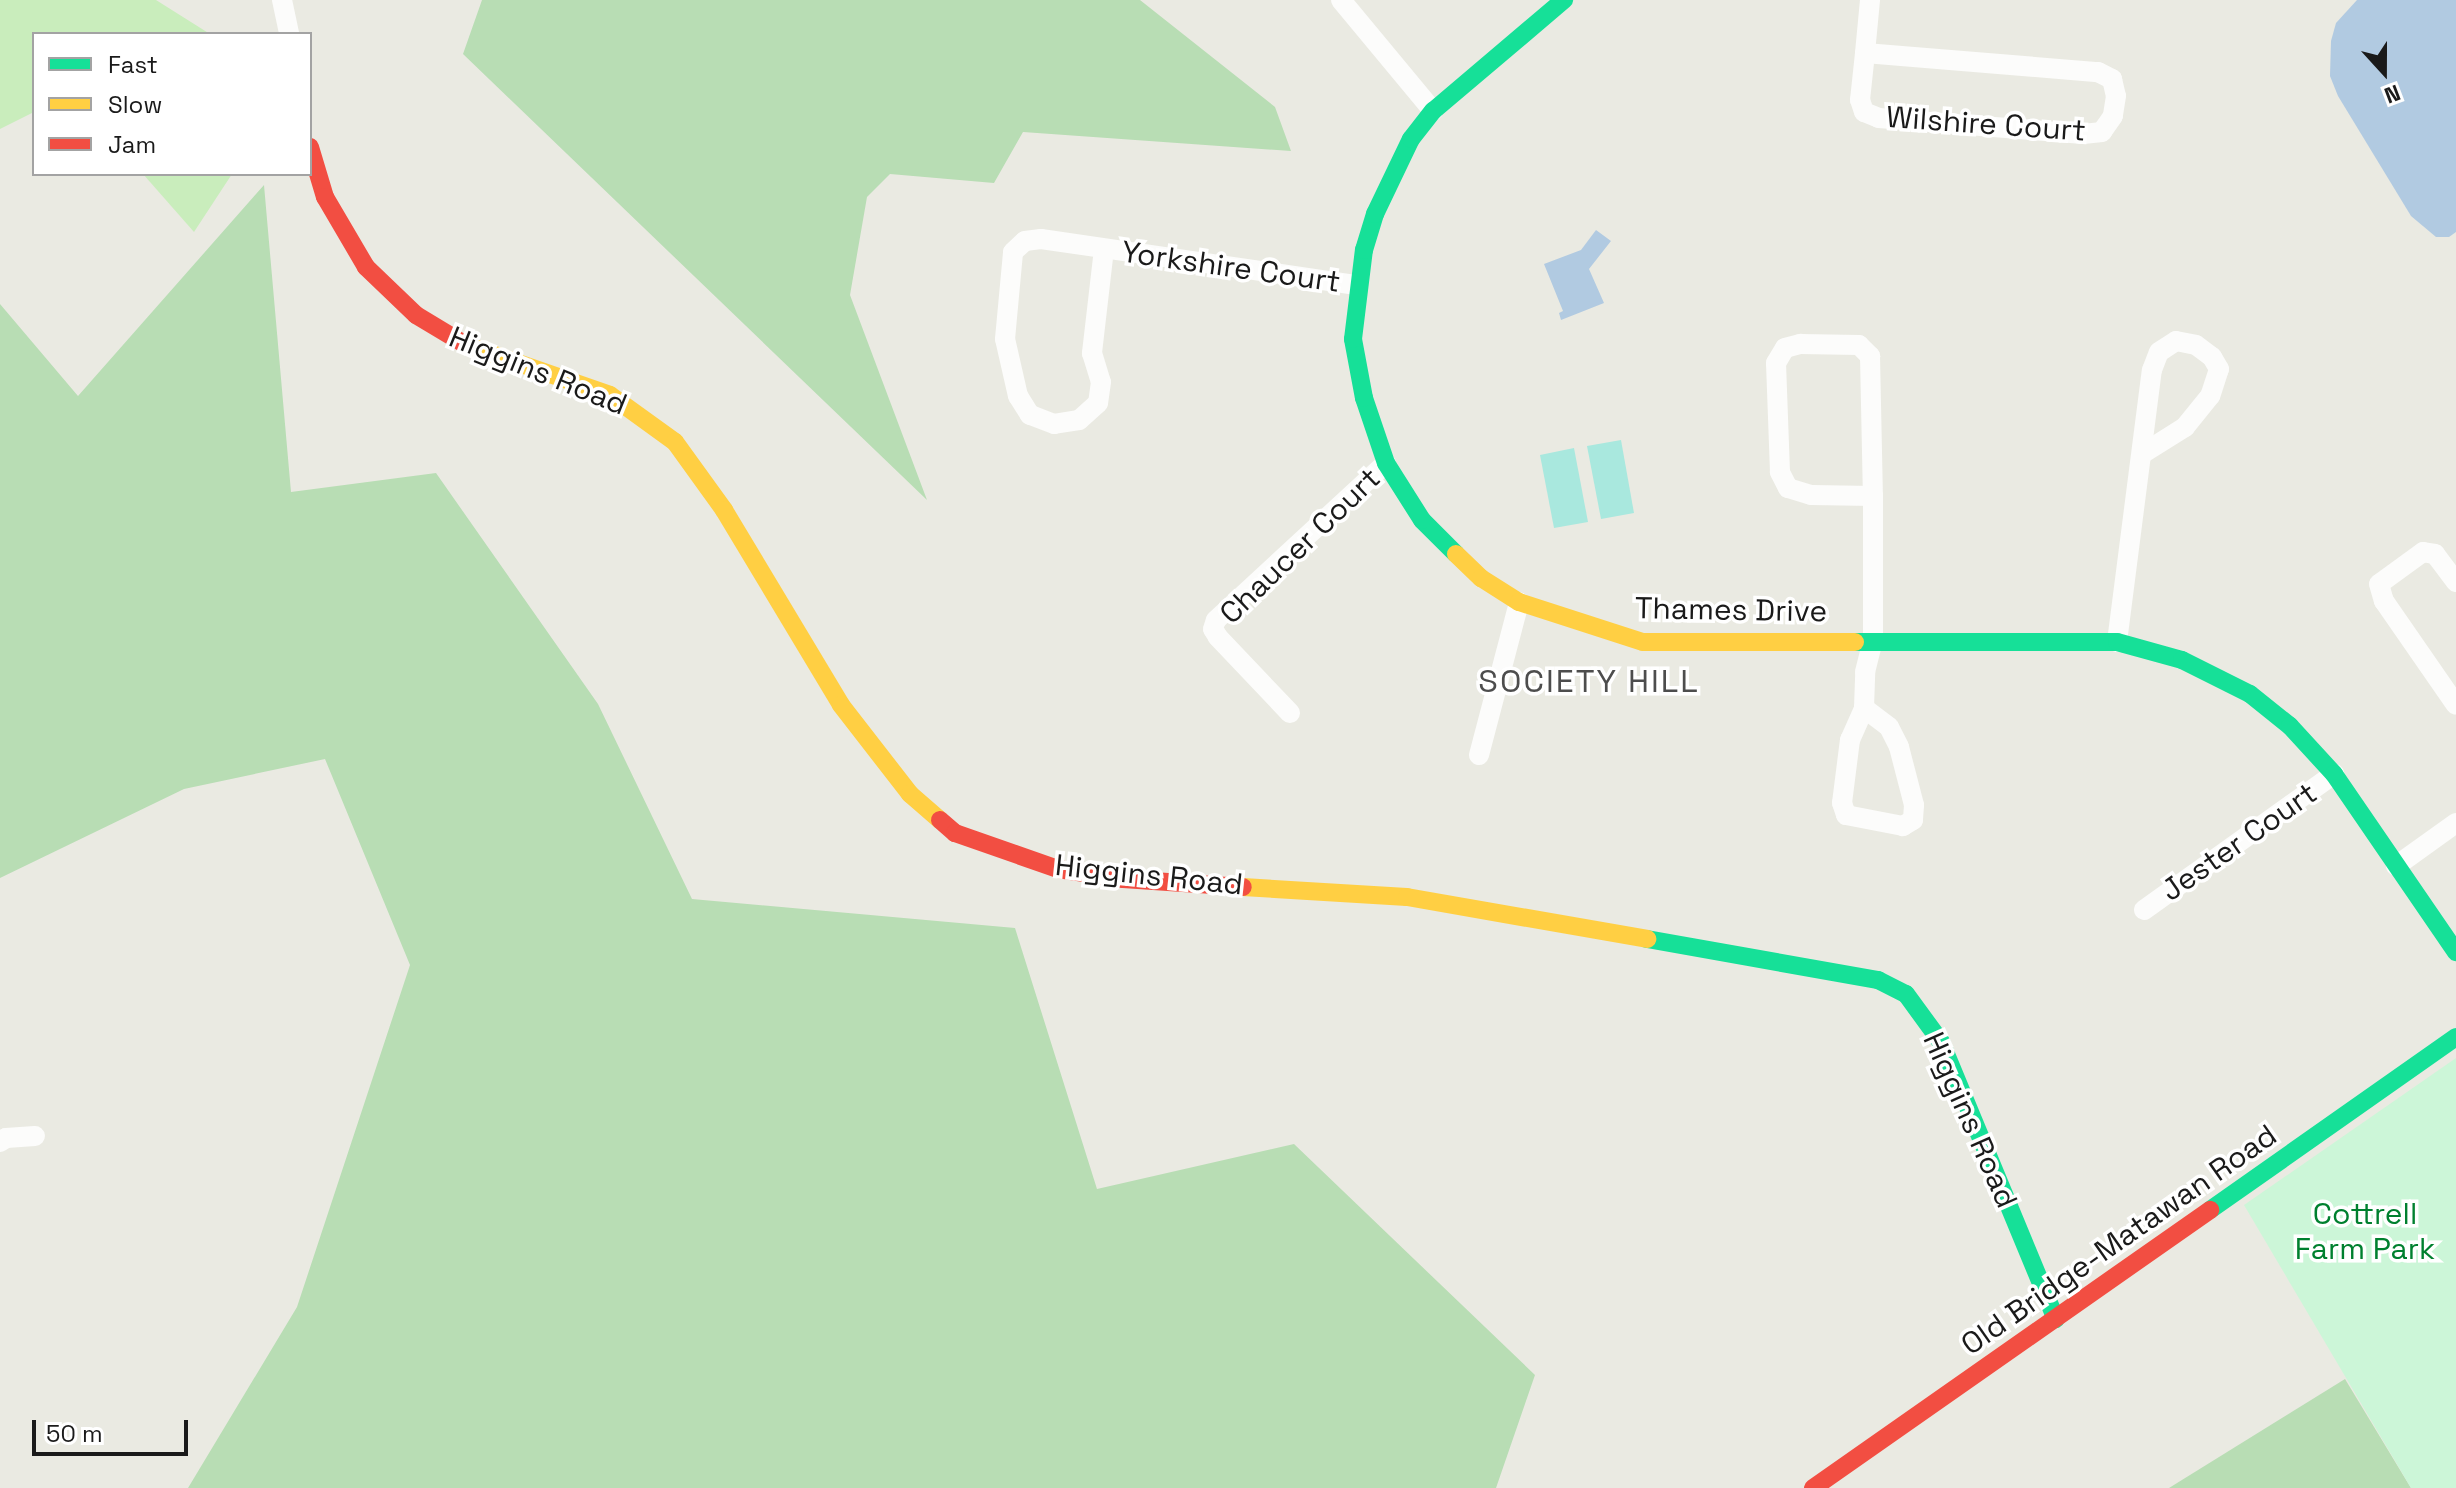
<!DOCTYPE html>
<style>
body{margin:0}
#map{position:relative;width:2456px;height:1488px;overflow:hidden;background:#eaeae2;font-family:"Space Grotesk",sans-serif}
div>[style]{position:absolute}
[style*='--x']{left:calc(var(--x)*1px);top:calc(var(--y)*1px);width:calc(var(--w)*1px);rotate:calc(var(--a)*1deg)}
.grass>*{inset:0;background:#c9edbc}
.forest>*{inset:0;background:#b8ddb4}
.park>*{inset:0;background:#ccf6d8}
.pitch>*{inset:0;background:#a9e8de}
.water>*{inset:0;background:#b1cae1}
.street>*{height:20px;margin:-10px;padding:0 10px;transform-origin:10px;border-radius:10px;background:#fcfcfb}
.fast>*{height:18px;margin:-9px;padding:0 9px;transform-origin:9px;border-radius:9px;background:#16e098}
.slow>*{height:18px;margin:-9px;padding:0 9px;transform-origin:9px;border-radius:9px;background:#ffcf43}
.jam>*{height:18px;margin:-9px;padding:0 9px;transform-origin:9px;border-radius:9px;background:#f24e42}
span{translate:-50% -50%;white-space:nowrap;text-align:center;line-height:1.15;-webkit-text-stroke:7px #fff;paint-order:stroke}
.street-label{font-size:30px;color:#1a1a1a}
.park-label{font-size:30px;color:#00802f}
.neighbourhood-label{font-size:32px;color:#4d4d4d;letter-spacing:2px}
.legend{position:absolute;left:32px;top:32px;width:280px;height:144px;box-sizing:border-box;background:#fff;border:2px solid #a3a3a3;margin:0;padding:10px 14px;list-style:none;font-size:24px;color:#1a1a1a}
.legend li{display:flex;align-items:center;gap:16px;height:40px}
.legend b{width:40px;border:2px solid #a3a3a3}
.north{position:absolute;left:2344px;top:32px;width:80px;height:80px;-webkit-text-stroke:6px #fff;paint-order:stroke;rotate:159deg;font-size:22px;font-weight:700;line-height:32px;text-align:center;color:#1a1a1a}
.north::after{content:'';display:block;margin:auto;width:28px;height:36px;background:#1a1a1a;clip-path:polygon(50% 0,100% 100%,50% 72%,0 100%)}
.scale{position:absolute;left:32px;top:1420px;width:156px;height:36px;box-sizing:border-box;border:4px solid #1a1a1a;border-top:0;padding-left:10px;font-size:24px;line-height:28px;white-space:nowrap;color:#1a1a1a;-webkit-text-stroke:6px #fff;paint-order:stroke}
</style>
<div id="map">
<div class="grass">
<i style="clip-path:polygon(0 0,156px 0,210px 34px,34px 34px,34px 112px,0 129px)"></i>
<i style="clip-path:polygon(143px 174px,232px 174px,194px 232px)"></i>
</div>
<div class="forest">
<i style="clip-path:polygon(482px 0,1140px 0,1275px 107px,1291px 151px,1023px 132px,994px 183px,890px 174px,867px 197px,850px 295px,927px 500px,463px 54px)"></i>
<i style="clip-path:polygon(264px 185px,291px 492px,436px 473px,598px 704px,692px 899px,1015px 928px,1097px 1189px,1294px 1144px,1535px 1375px,1496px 1488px,188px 1488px,297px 1307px,410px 965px,325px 759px,184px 789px,0 878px,0 304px,78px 396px)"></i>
<i style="clip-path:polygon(2345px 1379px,2411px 1488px,2169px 1488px)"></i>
</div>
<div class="park">
<i style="clip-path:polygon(2456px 1058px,2456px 1488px,2411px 1488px,2244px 1205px)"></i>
</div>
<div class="pitch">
<i style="clip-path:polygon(1621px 440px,1634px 513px,1601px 519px,1587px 446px)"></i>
<i style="clip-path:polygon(1574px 448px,1588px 522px,1554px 528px,1540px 455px)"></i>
</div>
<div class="water">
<i style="clip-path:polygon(2357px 0,2456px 0,2456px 232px,2449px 237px,2436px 237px,2411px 216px,2338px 96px,2330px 76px,2331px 41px,2336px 23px)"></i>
<i style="clip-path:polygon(1596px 230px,1611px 241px,1589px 269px,1604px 303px,1561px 320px,1559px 313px,1563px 311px,1544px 264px,1581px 250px)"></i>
</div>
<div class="street">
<i style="--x:282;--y:0;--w:35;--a:78"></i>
<i style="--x:1341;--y:0;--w:144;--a:50.3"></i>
<i style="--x:1865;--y:53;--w:234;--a:4.7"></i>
<i style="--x:2098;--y:72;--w:16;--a:27"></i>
<i style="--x:2112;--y:79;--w:17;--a:77"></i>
<i style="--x:2116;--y:96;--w:20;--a:99"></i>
<i style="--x:2113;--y:116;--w:19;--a:125"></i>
<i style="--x:2102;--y:132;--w:19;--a:174"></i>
<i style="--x:2083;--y:134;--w:205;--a:-175.5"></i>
<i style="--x:1879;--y:118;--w:16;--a:-158"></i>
<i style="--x:1864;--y:112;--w:13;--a:-108"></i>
<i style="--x:1860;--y:100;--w:47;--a:-83.9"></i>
<i style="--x:1865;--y:53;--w:53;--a:-84.6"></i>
<i style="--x:1104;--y:249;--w:105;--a:96.6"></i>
<i style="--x:1092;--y:353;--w:30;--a:73"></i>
<i style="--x:1101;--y:382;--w:21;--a:98"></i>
<i style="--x:1098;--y:403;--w:25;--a:138"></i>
<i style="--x:1079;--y:420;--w:25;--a:171"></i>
<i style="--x:1054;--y:424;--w:26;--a:-159"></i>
<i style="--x:1030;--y:415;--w:22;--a:-122"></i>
<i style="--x:1018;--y:396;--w:58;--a:-102.8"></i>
<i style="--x:1005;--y:339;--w:87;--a:-84.7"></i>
<i style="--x:1013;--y:252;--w:16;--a:-43"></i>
<i style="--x:1025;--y:241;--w:16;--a:-7"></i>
<i style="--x:1041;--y:239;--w:319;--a:8.3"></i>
<i style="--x:1800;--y:344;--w:59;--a:1"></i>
<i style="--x:1859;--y:345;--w:16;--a:45"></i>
<i style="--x:1870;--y:356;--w:140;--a:88.8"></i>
<i style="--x:1873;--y:496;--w:62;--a:-179.1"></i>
<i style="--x:1811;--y:495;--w:24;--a:-163"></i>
<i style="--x:1788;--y:488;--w:18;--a:-117"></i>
<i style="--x:1780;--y:472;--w:109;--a:-92.1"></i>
<i style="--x:1776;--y:363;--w:17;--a:-59"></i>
<i style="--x:1785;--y:348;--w:16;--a:-15"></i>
<i style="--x:2456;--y:582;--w:35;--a:-127"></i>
<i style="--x:2435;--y:554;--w:12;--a:-171"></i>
<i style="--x:2423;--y:552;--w:54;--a:144"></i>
<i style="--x:2379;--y:584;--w:18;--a:74"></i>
<i style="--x:2384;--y:601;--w:126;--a:55.3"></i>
<i style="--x:2117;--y:642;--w:274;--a:-82.7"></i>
<i style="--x:2152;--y:370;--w:19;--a:-69"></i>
<i style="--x:2159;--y:352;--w:20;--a:-33"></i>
<i style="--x:2176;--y:341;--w:20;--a:11"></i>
<i style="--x:2196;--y:345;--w:20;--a:37"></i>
<i style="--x:2212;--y:357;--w:14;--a:60"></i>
<i style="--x:2219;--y:369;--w:28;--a:108"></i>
<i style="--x:2210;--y:396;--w:40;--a:129"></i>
<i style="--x:2185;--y:427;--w:51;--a:147.9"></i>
<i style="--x:1864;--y:708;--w:31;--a:37"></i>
<i style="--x:1889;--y:727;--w:22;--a:63"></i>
<i style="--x:1899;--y:747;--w:60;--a:75.5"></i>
<i style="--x:1914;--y:805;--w:15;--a:94"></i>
<i style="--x:1913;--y:820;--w:12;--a:149"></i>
<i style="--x:1903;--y:826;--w:58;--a:-169.1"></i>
<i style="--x:1846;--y:815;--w:13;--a:-108"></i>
<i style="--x:1842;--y:803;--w:64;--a:-82.8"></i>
<i style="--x:1850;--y:740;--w:35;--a:-66"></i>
<i style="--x:1864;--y:708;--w:36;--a:-88"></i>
<i style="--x:1865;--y:672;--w:33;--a:-76"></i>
<i style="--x:1873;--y:640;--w:144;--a:-90"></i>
<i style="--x:1290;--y:713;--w:105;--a:-133.5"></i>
<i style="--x:1218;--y:637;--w:9;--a:-122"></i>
<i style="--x:1213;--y:629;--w:9;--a:-72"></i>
<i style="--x:1216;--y:620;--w:231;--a:-42.7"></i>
<i style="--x:1479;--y:755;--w:158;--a:-75.3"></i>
<i style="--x:2396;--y:866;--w:74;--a:-35.6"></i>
<i style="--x:2144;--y:910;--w:234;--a:-35.6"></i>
<i style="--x:0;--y:1142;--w:7;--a:-34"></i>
<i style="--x:6;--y:1138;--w:29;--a:-4"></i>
</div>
<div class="fast">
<i style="--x:1456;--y:554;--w:48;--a:-135"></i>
<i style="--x:1422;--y:520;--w:67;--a:-122.3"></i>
<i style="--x:1386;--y:463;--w:69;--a:-108.7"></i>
<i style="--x:1364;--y:398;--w:60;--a:-100.6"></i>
<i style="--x:1353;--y:339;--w:90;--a:-83"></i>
<i style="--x:1364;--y:250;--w:38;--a:-73"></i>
<i style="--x:1375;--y:214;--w:83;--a:-64.4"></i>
<i style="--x:1411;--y:139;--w:36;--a:-52"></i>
<i style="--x:1433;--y:111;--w:172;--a:-40.3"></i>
<i style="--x:1855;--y:642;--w:262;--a:0"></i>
<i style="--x:2117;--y:642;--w:67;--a:15.5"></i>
<i style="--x:2182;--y:660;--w:76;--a:26.6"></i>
<i style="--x:2250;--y:694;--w:51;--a:38.7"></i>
<i style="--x:2290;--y:726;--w:65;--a:47.5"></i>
<i style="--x:2334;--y:774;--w:216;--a:55.6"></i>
<i style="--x:1647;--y:939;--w:235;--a:10.1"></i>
<i style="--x:1878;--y:980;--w:31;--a:27"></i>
<i style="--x:1906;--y:994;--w:59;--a:53.9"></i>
<i style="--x:1941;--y:1042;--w:300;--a:67.5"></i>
<i style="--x:2210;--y:1210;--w:301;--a:-35.1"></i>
</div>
<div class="slow">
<i style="--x:466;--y:345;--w:152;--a:19.1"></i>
<i style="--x:610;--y:395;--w:80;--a:35.9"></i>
<i style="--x:675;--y:442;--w:84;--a:54.2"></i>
<i style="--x:724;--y:510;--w:227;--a:59"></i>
<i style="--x:841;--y:705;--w:113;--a:52.2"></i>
<i style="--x:910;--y:794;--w:40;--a:41"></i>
<i style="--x:1456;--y:554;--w:35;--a:44"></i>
<i style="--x:1481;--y:578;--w:45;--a:32.3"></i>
<i style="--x:1519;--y:602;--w:130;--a:17.9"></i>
<i style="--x:1643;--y:642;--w:212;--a:0"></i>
<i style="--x:1243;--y:887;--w:164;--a:3.5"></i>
<i style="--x:1407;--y:897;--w:244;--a:9.9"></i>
</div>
<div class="jam">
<i style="--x:310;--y:147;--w:52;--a:73.3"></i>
<i style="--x:325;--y:197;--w:81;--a:59.6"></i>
<i style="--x:366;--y:267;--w:69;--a:43.8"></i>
<i style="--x:416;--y:315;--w:58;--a:31"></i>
<i style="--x:940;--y:820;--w:20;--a:41"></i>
<i style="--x:955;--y:833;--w:109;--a:19.3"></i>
<i style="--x:1058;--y:869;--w:66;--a:8.7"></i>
<i style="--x:1123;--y:879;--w:120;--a:3.8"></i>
<i style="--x:1813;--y:1488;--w:485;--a:-35"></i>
</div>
<div class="street-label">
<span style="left:1986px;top:124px;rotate:4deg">Wilshire Court</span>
<span style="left:1231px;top:267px;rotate:8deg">Yorkshire Court</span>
<span style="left:538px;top:371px;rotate:22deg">Higgins Road</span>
<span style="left:1300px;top:546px;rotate:-44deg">Chaucer Court</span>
<span style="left:1731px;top:610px;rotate:1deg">Thames Drive</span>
<span style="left:2239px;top:842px;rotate:-35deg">Jester Court</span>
<span style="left:1149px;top:875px;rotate:6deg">Higgins Road</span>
<span style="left:1970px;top:1120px;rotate:66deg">Higgins Road</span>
<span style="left:2119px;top:1240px;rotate:-35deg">Old Bridge-Matawan Road</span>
</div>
<div class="park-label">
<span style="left:2365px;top:1231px">Cottrell<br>Farm Park</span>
</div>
<div class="neighbourhood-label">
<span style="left:1589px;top:681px">SOCIETY HILL</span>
</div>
<ul class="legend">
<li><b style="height:10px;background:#16e098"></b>Fast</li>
<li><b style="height:10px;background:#ffcf43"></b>Slow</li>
<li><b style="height:10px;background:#f24e42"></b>Jam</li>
</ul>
<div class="north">N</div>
<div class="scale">50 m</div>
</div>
